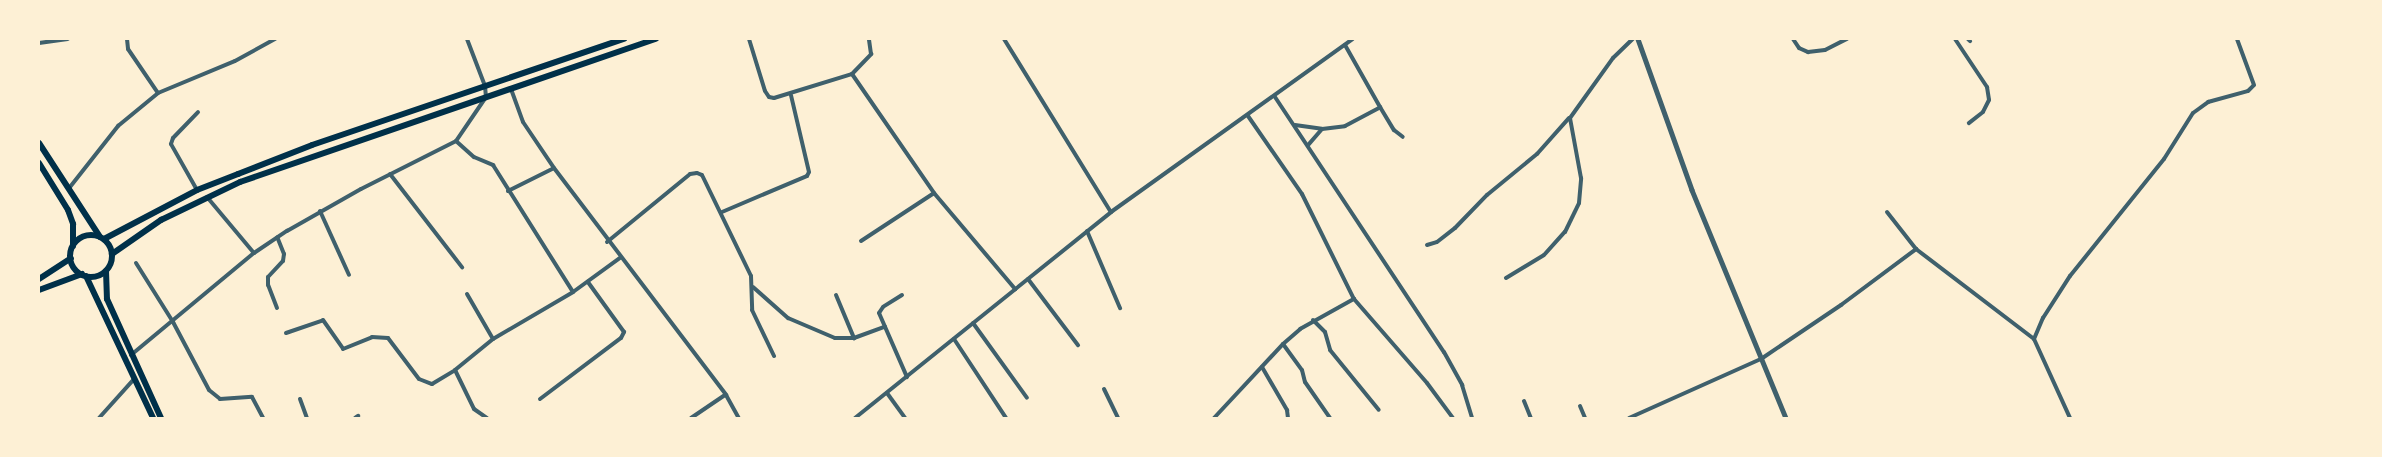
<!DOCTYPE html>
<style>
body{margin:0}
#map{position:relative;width:2382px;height:457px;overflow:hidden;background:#fdf0d5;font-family:Cabin,sans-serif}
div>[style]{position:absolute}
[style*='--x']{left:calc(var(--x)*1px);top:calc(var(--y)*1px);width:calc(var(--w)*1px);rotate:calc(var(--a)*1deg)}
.minor>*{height:4px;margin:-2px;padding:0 2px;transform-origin:2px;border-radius:2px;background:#3f606c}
.tertiary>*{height:4.5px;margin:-2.25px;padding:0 2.25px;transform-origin:2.25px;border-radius:2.25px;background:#3f606c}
.primary>*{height:6px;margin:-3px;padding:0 3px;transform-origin:3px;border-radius:3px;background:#003049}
.primary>.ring{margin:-3px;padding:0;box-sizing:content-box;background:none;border:6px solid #003049;border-radius:50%}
span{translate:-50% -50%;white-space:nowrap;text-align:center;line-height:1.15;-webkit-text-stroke:4.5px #fdf0d5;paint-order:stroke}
.frame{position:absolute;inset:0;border:40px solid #fdf0d5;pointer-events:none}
</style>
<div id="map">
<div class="minor">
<i style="--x:127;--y:39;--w:10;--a:84"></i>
<i style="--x:128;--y:49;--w:53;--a:55.7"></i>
<i style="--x:467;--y:39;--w:50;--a:69"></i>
<i style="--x:485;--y:86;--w:11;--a:85"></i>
<i style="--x:486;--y:97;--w:53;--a:124.3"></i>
<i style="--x:456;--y:141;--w:24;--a:42"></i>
<i style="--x:474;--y:157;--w:21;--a:23"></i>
<i style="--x:493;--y:165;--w:150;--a:57.8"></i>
<i style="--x:749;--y:39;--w:54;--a:72.9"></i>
<i style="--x:765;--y:91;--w:7;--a:56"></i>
<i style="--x:769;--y:97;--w:5;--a:11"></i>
<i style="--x:774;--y:98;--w:82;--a:-17.1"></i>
<i style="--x:852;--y:74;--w:28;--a:-46"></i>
<i style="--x:871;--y:54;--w:15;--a:-98"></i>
<i style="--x:1004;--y:39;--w:203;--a:58.3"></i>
<i style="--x:1793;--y:39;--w:11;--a:56"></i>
<i style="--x:1799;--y:48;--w:10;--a:24"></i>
<i style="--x:1808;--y:52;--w:17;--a:-7"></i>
<i style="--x:1825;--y:50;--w:25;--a:-27"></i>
<i style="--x:1955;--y:39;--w:58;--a:56.3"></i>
<i style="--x:1987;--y:87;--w:13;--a:81"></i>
<i style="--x:1989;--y:100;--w:13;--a:117"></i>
<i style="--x:1983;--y:112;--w:18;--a:142"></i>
<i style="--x:1968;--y:39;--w:3;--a:45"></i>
<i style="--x:39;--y:43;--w:29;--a:-8"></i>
<i style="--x:1345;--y:45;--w:71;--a:60.6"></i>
<i style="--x:852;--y:74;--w:145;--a:55.4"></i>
<i style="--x:934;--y:193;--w:126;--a:49.8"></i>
<i style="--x:511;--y:89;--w:35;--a:70"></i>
<i style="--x:523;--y:122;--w:55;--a:56"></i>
<i style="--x:554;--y:168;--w:285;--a:52.8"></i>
<i style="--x:726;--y:395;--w:26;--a:61"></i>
<i style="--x:1275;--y:97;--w:306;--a:56.5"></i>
<i style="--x:1444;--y:352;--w:38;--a:61"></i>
<i style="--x:1462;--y:385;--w:34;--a:73"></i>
<i style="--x:1248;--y:116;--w:95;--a:55.3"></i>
<i style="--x:1302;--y:194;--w:117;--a:63.7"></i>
<i style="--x:1354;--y:299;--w:111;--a:49"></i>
<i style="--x:1427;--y:383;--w:44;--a:53.4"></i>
<i style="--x:1295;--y:125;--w:27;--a:8"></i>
<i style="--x:1322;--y:129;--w:21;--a:131"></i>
<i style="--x:1322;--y:129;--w:23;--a:-7"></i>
<i style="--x:1345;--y:126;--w:40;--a:-28"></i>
<i style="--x:1380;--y:107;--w:27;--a:59"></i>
<i style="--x:1394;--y:130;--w:11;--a:38"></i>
<i style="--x:390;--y:174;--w:118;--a:52.3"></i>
<i style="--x:70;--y:187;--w:78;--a:-51.8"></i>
<i style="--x:118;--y:126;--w:52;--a:-39.5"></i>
<i style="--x:158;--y:93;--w:83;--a:-22.6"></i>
<i style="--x:235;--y:61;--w:46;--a:-28.8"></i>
<i style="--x:197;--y:190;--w:53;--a:-119.5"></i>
<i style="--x:171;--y:144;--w:6;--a:-72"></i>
<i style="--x:173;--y:138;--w:36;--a:-46"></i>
<i style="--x:508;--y:191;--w:51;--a:-26.6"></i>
<i style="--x:207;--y:197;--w:73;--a:50"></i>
<i style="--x:320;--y:211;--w:70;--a:65.6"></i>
<i style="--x:722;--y:212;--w:92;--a:-23"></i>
<i style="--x:807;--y:176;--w:4;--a:-63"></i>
<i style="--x:809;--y:172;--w:79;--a:-103.2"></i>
<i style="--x:1887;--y:212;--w:47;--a:51.9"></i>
<i style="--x:1916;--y:249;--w:148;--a:37.3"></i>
<i style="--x:2034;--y:339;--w:87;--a:65.5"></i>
<i style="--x:1087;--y:231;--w:84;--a:66.8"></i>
<i style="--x:861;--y:241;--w:87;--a:-33.3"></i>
<i style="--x:607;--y:242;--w:107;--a:-39.3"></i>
<i style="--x:690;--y:174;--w:7;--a:-8"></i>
<i style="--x:697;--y:173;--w:5;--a:22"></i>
<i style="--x:702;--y:175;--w:112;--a:64.1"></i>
<i style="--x:751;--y:276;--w:34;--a:88"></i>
<i style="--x:752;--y:310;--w:51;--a:64.4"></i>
<i style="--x:1427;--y:245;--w:10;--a:-17"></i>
<i style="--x:1437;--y:242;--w:23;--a:-38"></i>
<i style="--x:1455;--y:228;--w:46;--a:-45.9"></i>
<i style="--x:1487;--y:195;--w:65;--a:-39.4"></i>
<i style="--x:1537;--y:154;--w:48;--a:-48.4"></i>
<i style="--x:136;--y:263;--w:70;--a:57.9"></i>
<i style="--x:173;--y:322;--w:77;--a:62.1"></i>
<i style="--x:209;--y:390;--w:14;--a:39"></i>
<i style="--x:220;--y:399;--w:32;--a:-4"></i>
<i style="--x:252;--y:397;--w:24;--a:62"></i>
<i style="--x:1506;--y:278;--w:44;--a:-31.2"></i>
<i style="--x:1544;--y:255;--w:31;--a:-48"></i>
<i style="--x:1565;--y:232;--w:32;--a:-64"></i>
<i style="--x:1579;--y:203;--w:25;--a:-85"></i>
<i style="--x:1581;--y:178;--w:61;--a:-100.4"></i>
<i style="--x:1570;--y:118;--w:74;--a:-54.4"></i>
<i style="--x:1613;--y:58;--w:28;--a:-44"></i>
<i style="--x:1028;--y:279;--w:83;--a:52.9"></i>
<i style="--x:753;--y:287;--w:47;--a:41.5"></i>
<i style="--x:788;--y:318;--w:51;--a:23.1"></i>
<i style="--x:835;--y:338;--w:19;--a:0"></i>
<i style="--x:854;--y:338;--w:33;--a:-20"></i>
<i style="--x:467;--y:294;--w:52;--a:60"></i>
<i style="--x:836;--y:295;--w:47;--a:67.3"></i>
<i style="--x:902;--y:295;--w:22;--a:148"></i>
<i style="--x:883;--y:307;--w:7;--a:124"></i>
<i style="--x:879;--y:313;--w:70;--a:66.4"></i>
<i style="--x:277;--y:308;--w:25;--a:-111"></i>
<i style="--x:268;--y:285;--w:8;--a:-90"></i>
<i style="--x:268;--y:277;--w:22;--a:-47"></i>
<i style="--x:283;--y:261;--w:7;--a:-82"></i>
<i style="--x:284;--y:254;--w:18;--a:-112"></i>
<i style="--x:1313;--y:320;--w:17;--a:45"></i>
<i style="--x:1325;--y:332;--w:19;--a:74"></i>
<i style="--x:1330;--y:350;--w:77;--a:50.8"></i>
<i style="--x:973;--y:323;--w:92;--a:54.2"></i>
<i style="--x:286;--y:333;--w:39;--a:-19"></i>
<i style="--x:323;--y:320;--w:35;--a:55"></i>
<i style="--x:343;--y:349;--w:31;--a:-22"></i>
<i style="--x:372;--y:337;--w:16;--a:4"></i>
<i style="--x:388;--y:338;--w:51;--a:52.9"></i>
<i style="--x:419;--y:379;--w:14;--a:21"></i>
<i style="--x:432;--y:384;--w:27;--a:-31"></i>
<i style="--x:455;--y:370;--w:49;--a:-39.2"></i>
<i style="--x:493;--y:339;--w:93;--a:-30.4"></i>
<i style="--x:573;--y:292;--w:58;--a:-35.9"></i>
<i style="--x:954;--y:339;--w:95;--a:56.6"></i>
<i style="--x:2034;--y:339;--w:23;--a:-67"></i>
<i style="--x:2043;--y:318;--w:50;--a:-57.3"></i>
<i style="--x:2070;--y:276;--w:150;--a:-51.2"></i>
<i style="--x:2164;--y:159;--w:54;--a:-57.8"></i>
<i style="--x:2193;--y:113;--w:19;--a:-36"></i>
<i style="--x:2208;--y:102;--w:41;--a:-15.4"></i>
<i style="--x:2248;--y:91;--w:8;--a:-45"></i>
<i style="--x:2254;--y:85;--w:49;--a:-110.3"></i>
<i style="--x:1283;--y:344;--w:32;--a:54"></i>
<i style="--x:1302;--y:370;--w:12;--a:76"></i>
<i style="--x:1305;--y:382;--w:44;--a:55.2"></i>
<i style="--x:131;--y:355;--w:160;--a:-39.7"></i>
<i style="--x:254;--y:253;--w:40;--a:-34"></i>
<i style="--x:287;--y:231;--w:85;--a:-29.6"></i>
<i style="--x:361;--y:189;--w:106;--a:-26.8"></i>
<i style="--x:1262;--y:367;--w:50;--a:59.8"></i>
<i style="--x:1287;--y:410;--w:8;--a:83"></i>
<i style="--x:455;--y:370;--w:43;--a:64"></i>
<i style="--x:474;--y:409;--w:16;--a:35"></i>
<i style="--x:1104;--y:389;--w:32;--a:64"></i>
<i style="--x:887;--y:393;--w:31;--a:54"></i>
<i style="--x:300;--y:399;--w:20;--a:70"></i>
<i style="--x:540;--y:399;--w:101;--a:-37"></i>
<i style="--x:621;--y:338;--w:7;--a:-63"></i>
<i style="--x:624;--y:332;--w:62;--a:-125.8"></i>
<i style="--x:1524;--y:401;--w:18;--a:68"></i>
<i style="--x:1580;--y:406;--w:13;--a:67"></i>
<i style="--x:99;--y:418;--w:52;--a:-48.1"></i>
<i style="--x:355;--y:418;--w:4;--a:-34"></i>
<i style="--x:691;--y:418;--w:41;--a:-34.1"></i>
<i style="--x:855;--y:418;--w:329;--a:-38.8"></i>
<i style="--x:1111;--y:212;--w:297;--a:-35.6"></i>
<i style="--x:1214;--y:418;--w:101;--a:-47"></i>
<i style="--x:1283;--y:344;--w:23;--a:-41"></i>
<i style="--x:1300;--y:329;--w:62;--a:-29.1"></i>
<i style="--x:1629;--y:418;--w:145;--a:-24.1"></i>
<i style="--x:1761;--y:359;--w:97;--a:-34"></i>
<i style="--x:1841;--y:305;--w:94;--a:-36.7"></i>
</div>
<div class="tertiary">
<i style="--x:1638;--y:39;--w:160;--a:70.3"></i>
<i style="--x:1692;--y:190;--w:247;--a:67.6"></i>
</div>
<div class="primary">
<i style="--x:39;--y:143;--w:112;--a:57"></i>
<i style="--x:39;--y:163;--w:55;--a:58.3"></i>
<i style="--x:68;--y:210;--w:15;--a:70"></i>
<i style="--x:73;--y:224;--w:22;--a:90"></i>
<i class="ring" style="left:70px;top:235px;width:36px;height:36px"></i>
<i style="--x:104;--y:239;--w:105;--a:-27.8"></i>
<i style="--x:197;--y:190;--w:44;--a:-21.3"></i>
<i style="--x:238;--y:174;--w:79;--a:-21.4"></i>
<i style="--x:312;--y:145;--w:330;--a:-18.8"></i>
<i style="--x:112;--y:254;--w:60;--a:-34.8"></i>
<i style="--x:161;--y:220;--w:88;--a:-25.7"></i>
<i style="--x:240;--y:182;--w:440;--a:-19"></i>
<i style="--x:106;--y:271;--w:28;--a:88"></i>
<i style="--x:107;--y:299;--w:131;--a:65.6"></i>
<i style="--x:86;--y:276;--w:157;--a:64.7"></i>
<i style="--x:39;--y:279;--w:38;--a:-33"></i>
<i style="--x:39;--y:290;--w:46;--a:-20.4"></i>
</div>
<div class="frame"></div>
</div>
